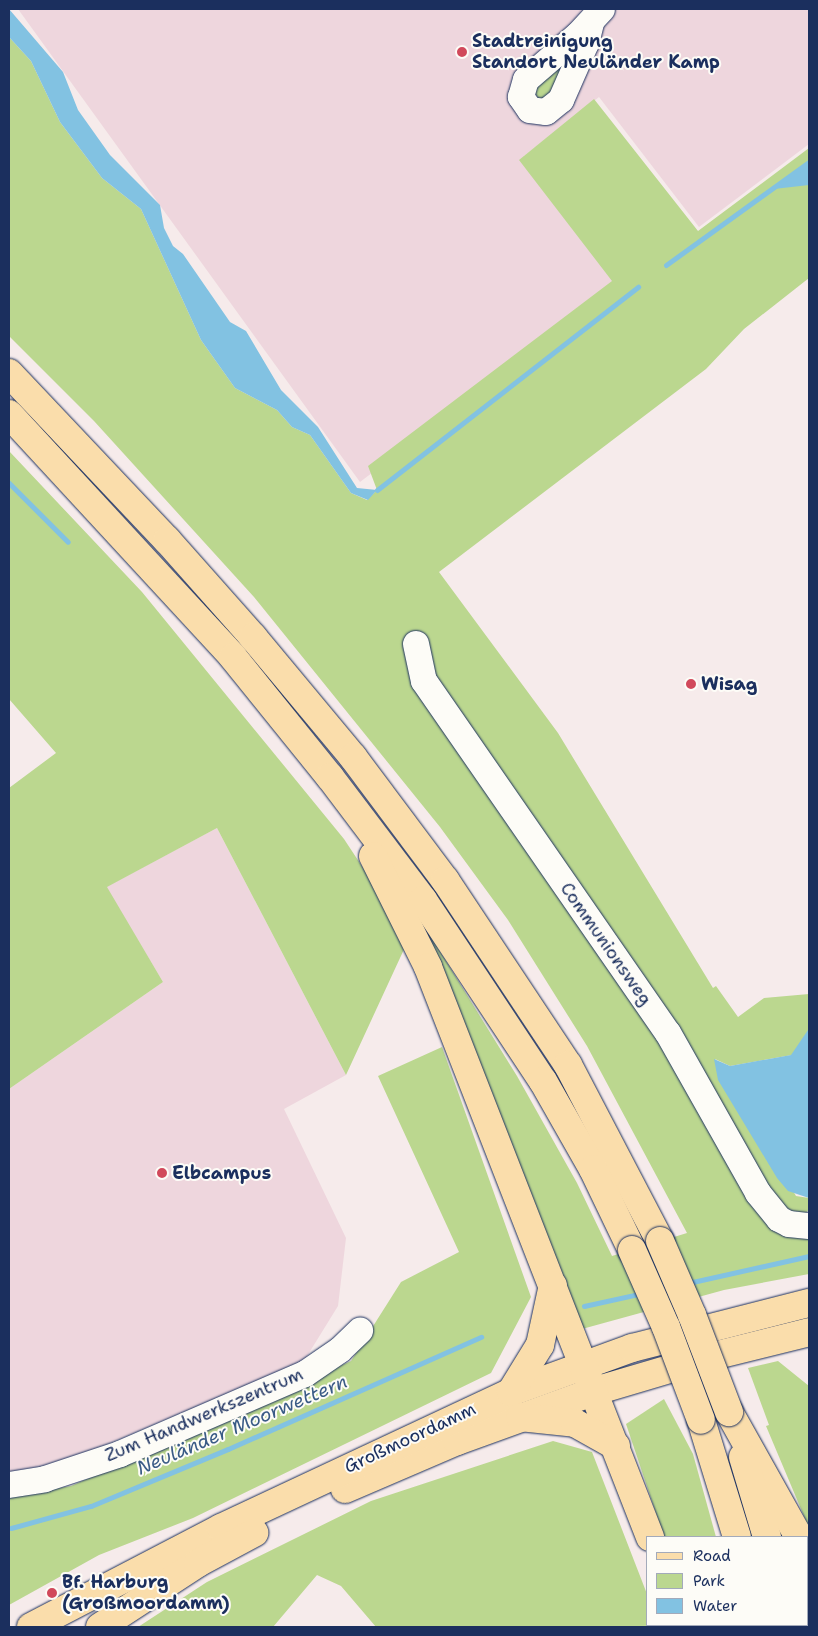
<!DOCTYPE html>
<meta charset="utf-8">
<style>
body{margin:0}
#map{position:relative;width:818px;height:1636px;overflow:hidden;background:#f6ebeb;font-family:"Shantell Sans",sans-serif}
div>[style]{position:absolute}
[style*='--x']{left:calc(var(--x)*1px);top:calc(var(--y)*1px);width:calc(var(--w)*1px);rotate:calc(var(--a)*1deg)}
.built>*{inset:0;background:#eed6dd}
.green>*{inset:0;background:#bbd78f}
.water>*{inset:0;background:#82c2e2}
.stream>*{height:5px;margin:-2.5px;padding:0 2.5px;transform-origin:2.5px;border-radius:2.5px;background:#82c2e2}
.roads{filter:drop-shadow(0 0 1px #1b2f5e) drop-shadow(0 0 1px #1b2f5e)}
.minor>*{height:26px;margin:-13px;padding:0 13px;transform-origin:13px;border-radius:13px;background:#fdfcf7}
.major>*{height:28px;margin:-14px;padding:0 14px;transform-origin:14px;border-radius:14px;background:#faddab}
.highway>*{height:28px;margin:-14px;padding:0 14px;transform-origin:14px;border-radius:14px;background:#faddab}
.bridges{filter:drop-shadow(0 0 1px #1b2f5e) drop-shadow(0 0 1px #1b2f5e)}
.highway-bridge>*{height:28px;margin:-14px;padding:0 14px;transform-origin:14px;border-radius:14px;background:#faddab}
.dots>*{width:14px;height:14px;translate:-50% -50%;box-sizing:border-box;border:2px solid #fdfcf7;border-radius:50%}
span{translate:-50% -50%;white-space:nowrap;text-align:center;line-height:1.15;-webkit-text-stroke:4px #fdfcf7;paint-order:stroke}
.poi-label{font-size:18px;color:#1b2f5e;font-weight:700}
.left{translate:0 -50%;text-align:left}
.street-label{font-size:18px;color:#1b2f5e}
.water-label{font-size:19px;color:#3a5b86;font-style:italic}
.frame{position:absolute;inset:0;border:10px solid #1b2f5e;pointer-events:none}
.legend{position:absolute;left:646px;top:1536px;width:162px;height:90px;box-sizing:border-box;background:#fdfcf7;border:1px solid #a3aaba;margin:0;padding:6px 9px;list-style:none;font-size:15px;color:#1b2f5e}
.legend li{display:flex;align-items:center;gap:10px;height:25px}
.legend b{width:25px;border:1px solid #a3aaba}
</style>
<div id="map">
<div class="built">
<i style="clip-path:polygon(18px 9px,809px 9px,809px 144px,699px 227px,599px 97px,524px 156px,620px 285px,360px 482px)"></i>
<i style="clip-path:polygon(217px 828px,346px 1075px,284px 1109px,346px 1238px,338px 1306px,304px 1361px,51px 1468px,9px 1473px,9px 1089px,163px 982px,106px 887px)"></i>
</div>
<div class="green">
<i style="clip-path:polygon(9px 37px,31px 61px,60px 122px,102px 178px,141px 209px,201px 340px,235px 388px,277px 410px,292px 427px,310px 435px,351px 493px,367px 500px,377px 490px,368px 466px,612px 281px,519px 160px,594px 99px,698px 231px,809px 148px,809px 278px,744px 329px,706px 369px,439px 572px,558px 733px,713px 988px,716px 986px,738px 1017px,764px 998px,809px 994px,809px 1030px,792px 1055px,730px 1066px,715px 1059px,796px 1196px,809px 1198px,809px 1209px,791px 1234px,809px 1233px,809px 1274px,724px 1290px,582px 1329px,425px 931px,428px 932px,517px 1076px,577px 1183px,612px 1256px,687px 1233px,587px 1046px,508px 920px,440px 827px,254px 597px,94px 421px,9px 336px)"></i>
<i style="clip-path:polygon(567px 58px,549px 96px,539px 99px,534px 92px,539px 83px)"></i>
<i style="clip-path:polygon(9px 451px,142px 592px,344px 839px,377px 889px,406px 945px,346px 1075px,217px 828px,107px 887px,163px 982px,9px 1089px,9px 788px,56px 753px,9px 699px)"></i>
<i style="clip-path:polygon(442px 1047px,531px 1297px,491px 1373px,193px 1518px,99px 1555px,9px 1605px,9px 1496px,71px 1486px,351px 1361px,401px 1282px,459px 1252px,378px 1076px)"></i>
<i style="clip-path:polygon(778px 1361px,809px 1386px,809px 1528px,766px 1426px,769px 1425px,748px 1368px)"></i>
<i style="clip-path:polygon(664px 1399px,693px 1454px,716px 1537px,664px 1537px,626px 1424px)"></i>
<i style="clip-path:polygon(553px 1441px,592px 1452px,647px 1594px,647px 1625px,660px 1627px,376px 1627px,341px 1586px,317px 1575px,273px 1627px,138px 1627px,207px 1582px,371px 1501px)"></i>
</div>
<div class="water">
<i style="clip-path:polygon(9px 9px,63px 72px,78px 110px,110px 155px,160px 205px,164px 228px,173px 246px,183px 254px,230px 322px,246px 331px,281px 390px,318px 427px,357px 488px,377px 490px,368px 500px,351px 493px,310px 435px,292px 427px,277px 410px,235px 388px,201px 340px,141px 209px,102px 178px,60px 122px,31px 61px,9px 37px)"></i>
<i style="clip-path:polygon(809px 162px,809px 185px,774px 189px)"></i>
<i style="clip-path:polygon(808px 1030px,809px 1030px,809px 1198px,788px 1191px,777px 1178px,718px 1080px,714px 1059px,730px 1066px,791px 1055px)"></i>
</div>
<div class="stream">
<i style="--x:666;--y:265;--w:176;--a:-35.8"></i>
<i style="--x:9;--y:483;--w:83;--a:45"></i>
<i style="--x:377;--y:490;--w:331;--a:-37.9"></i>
<i style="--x:688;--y:1283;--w:124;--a:-12.6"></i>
<i style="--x:584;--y:1306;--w:60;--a:-12.4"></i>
<i style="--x:11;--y:1528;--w:83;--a:-15.4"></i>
<i style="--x:91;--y:1506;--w:148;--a:-22.6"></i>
<i style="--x:228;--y:1449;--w:277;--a:-23.9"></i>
</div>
<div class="roads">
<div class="minor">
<i style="--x:591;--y:23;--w:21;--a:104"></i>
<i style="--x:586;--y:43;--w:62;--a:113.7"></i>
<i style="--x:561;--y:100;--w:19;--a:141"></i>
<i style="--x:546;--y:112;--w:16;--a:-173"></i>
<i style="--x:530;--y:110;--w:16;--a:-125"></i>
<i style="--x:521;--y:97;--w:18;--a:-74"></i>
<i style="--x:526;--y:80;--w:69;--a:-40.9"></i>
<i style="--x:578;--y:35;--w:35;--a:-47"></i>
<i style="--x:416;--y:644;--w:38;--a:78"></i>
<i style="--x:424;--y:681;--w:428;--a:55.3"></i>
<i style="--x:668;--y:1033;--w:184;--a:60.6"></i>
<i style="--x:758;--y:1193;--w:33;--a:51"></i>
<i style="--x:779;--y:1219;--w:11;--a:27"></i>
<i style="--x:789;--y:1224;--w:20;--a:6"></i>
<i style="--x:9;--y:1485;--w:36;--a:-9"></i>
<i style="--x:45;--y:1479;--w:79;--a:-18.4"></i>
<i style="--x:120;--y:1454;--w:202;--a:-23.4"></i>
<i style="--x:305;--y:1374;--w:42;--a:-34.4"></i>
<i style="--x:340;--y:1350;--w:28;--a:-44"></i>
</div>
<div class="major">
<i style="--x:345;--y:1489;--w:122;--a:-23.2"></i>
<i style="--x:457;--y:1441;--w:147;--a:-19.9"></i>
<i style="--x:595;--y:1391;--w:123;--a:-16.5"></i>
<i style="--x:713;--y:1356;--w:99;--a:-14"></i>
<i style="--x:31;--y:1627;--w:214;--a:-27.5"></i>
<i style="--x:221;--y:1528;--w:320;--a:-25.1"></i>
<i style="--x:511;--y:1392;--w:129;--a:-20"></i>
<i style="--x:632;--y:1348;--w:183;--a:-14.3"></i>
<i style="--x:100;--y:1627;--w:117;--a:-33.1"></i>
<i style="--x:198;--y:1563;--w:64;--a:-28.2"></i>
</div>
<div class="highway">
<i style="--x:9;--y:373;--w:230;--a:46.6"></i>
<i style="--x:167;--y:540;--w:130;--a:48.4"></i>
<i style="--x:253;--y:637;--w:156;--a:50.2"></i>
<i style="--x:353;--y:757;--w:154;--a:53.2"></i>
<i style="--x:445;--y:880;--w:222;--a:56.4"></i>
<i style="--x:568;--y:1065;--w:199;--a:62.4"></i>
<i style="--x:9;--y:414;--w:330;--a:47.3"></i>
<i style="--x:233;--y:657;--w:154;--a:51.1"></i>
<i style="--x:330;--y:777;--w:154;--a:52.9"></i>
<i style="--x:423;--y:900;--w:217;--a:56.5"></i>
<i style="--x:543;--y:1081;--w:101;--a:60.4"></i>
<i style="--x:593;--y:1169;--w:90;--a:64.3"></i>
<i style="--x:373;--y:856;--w:124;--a:63.6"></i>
<i style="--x:428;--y:967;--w:612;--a:68.72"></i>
<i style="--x:511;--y:1392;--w:55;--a:-58.3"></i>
<i style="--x:540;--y:1345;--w:61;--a:-77.8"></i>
<i style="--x:729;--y:1412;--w:143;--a:60.8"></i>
<i style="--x:520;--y:1417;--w:55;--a:6.2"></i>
<i style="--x:575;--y:1423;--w:47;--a:29.3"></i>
<i style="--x:701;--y:1420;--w:122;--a:72.9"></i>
<i style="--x:743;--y:1457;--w:84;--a:73.3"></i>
<i style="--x:807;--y:1555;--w:6;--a:72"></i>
<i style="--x:682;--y:1625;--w:2;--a:63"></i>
<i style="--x:762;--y:1625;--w:2;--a:63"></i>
<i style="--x:791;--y:1625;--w:2;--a:90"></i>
</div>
</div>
<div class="bridges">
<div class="highway-bridge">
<i style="--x:660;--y:1241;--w:81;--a:66.6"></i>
<i style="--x:692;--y:1315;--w:104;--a:69.1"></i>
<i style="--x:632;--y:1250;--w:84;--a:66.2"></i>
<i style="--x:666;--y:1327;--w:99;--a:69.4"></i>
</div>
</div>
<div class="dots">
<i style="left:462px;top:52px;background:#d1495b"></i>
<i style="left:691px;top:684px;background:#d1495b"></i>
<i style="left:162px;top:1173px;background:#d1495b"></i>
<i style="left:52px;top:1593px;background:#d1495b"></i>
</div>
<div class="poi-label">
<span class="left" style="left:472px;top:52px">Stadtreinigung<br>Standort Neuländer Kamp</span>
<span class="left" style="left:701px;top:684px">Wisag</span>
<span class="left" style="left:172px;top:1173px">Elbcampus</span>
<span class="left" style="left:62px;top:1593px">Bf. Harburg<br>(Großmoordamm)</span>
</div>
<div class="street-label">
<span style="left:606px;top:944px;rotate:55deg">Communionsweg</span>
<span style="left:204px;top:1415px;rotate:-23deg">Zum Handwerkszentrum</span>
<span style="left:410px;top:1438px;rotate:-25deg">Großmoordamm</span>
</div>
<div class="water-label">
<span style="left:242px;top:1425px;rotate:-23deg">Neuländer Moorwettern</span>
</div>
<div class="frame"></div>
<ul class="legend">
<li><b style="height:6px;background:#faddab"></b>Road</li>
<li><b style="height:14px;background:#bbd78f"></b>Park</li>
<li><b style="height:14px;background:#82c2e2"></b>Water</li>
</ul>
</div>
